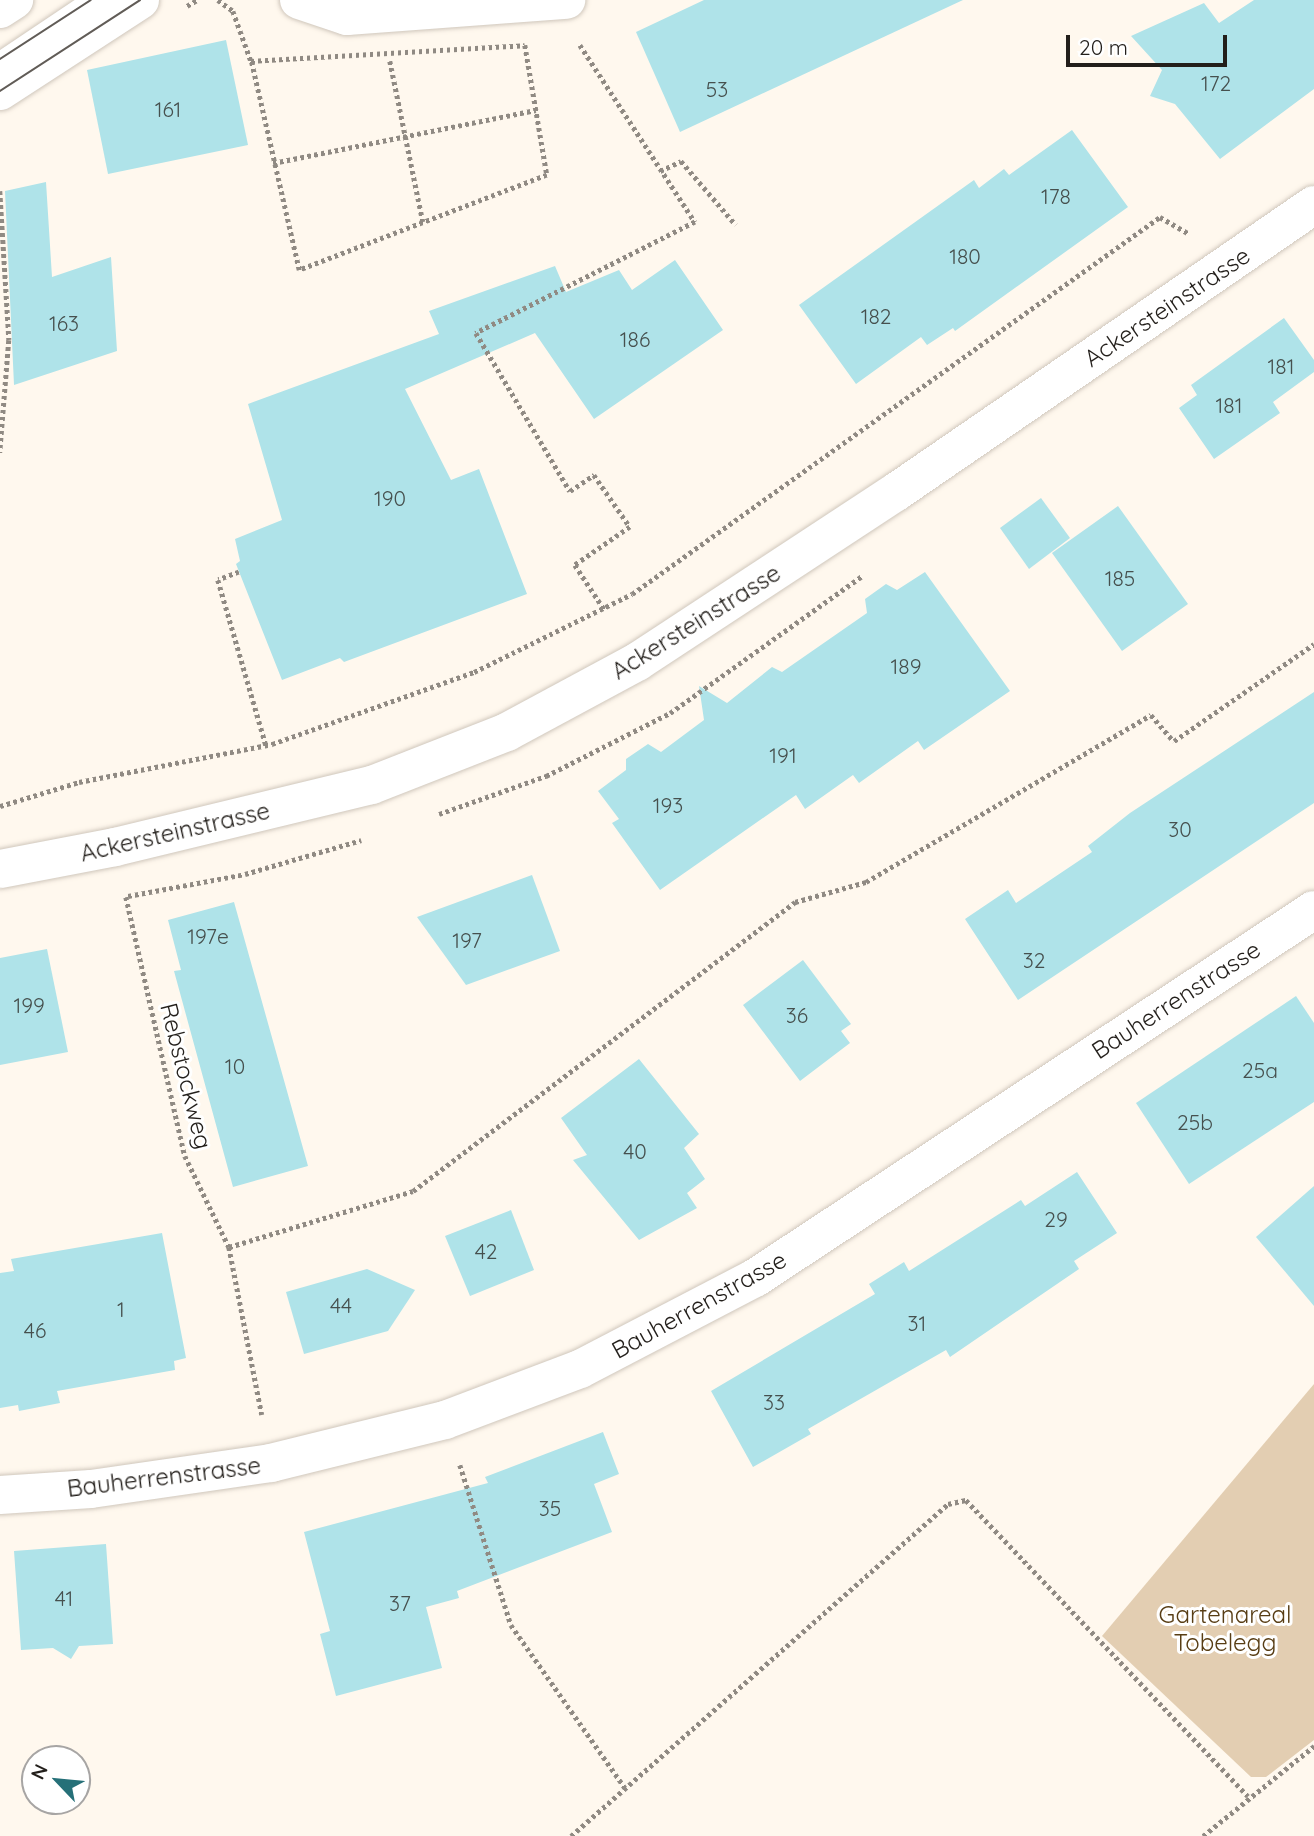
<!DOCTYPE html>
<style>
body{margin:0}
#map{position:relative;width:1314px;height:1836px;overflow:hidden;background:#fff8ee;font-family:Quicksand,sans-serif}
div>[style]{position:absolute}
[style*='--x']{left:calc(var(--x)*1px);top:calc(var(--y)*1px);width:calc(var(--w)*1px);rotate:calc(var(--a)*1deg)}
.green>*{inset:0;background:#e3ceb2}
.building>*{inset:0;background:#afe3e9}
.path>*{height:4.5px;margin-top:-2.25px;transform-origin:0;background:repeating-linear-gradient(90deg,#908a83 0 3.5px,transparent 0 7px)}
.roads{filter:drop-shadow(0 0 2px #d0c7bc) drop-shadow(0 0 2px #d0c7bc)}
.service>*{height:23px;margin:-11.5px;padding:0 11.5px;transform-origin:11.5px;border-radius:11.5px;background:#fff}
.minor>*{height:38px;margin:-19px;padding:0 19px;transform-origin:19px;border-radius:19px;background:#fff}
.tram>*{height:2px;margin:-1px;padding:0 1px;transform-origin:1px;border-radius:1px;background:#615c57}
span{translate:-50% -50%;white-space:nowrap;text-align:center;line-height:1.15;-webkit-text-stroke:6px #fff;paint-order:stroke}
.number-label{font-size:21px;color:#46504e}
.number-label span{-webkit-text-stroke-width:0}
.street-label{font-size:24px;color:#231f1b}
.park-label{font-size:24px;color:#583d14}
.north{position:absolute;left:21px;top:1745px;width:70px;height:70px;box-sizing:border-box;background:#fff;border:2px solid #a7a5a4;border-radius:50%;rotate:296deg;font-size:19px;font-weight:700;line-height:28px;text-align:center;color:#231f1b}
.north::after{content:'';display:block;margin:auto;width:24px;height:32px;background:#267078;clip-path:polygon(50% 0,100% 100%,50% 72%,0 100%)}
.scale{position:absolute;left:1066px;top:35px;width:161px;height:32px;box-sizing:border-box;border:4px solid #231f1b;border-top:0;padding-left:9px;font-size:21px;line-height:24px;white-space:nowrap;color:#231f1b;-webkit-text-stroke:5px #fff;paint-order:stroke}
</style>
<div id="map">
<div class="green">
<i style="clip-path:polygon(1314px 1384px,1314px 1740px,1266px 1777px,1251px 1777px,1102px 1636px)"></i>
</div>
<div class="building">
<i style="clip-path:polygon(704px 0,963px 0,680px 132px,636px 32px)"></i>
<i style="clip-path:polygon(1254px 0,1314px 0,1314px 89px,1220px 159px,1175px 104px,1150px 96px,1162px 70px,1131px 36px,1204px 3px,1219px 23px)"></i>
<i style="clip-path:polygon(226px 40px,248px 145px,108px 174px,87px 70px)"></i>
<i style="clip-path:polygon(1072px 130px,1128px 207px,955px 331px,953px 328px,927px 345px,921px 337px,856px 384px,799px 305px,974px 180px,979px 188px,1004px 169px,1009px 175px)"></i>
<i style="clip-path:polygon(46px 182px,52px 277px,111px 257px,117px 351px,14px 385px,5px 191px)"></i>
<i style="clip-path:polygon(675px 260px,723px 330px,594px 419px,535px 333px,405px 389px,451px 480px,479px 469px,527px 594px,344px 662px,340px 658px,282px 680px,236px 564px,240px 561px,235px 539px,282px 520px,248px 404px,439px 334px,429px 311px,555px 266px,566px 292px,619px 270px,632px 290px)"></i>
<i style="clip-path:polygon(1284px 318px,1314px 360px,1314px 372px,1273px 402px,1280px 413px,1214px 459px,1179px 408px,1197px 395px,1191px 385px)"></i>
<i style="clip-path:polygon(1041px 498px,1070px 538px,1029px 569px,1000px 528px)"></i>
<i style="clip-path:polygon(1118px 506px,1188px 604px,1122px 651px,1052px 553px)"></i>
<i style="clip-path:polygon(925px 572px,1010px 691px,924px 750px,918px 741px,859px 783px,853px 775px,805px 809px,796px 795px,660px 890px,612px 823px,619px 819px,598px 791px,626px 770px,626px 759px,648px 744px,661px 752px,704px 720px,699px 686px,727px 703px,772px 667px,782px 672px,867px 613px,865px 599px,886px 584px,897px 590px)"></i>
<i style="clip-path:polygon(1314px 692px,1314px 803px,1018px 1000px,965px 919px,1008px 890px,1016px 903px,1092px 852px,1088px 846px,1130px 813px)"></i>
<i style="clip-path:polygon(532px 875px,560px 951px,466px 985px,417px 917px)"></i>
<i style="clip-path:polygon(234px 902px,308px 1166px,233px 1187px,174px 971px,181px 970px,168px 920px)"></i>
<i style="clip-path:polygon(47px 949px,68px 1052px,0 1065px,0 958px)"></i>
<i style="clip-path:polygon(803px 960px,851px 1024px,841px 1031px,850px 1043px,800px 1081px,743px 1005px)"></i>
<i style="clip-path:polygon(1296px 996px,1314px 1023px,1314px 1102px,1189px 1184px,1136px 1103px)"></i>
<i style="clip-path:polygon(639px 1059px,699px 1134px,684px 1148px,705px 1179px,687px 1193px,697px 1208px,639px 1240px,573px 1160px,587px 1155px,561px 1118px)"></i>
<i style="clip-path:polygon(1077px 1172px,1117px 1233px,1074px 1261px,1079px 1269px,950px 1357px,946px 1350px,808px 1429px,811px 1434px,753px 1467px,711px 1391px,875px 1294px,869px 1284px,904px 1262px,909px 1271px,1021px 1200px,1025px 1206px)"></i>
<i style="clip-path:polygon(1314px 1186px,1314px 1306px,1256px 1237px)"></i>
<i style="clip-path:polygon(511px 1210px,534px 1270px,470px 1296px,445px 1236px)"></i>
<i style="clip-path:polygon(162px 1233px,186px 1358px,174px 1361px,175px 1370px,57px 1391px,60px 1403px,19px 1411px,18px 1405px,0 1408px,0 1273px,14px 1271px,11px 1259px)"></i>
<i style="clip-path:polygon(367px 1269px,415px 1290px,388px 1331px,304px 1354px,286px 1292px)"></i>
<i style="clip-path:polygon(603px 1432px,619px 1474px,594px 1484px,612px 1532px,457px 1591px,459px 1598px,426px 1607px,442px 1668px,336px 1696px,320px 1634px,330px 1631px,304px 1532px,488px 1483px,485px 1477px)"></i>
<i style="clip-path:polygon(106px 1544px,113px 1644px,79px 1646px,71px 1659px,53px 1648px,21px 1650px,14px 1551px)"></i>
</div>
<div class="path">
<i style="--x:218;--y:0;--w:19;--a:36"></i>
<i style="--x:233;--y:11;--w:53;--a:70.2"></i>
<i style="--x:187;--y:6;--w:12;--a:-31"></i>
<i style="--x:525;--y:45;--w:132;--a:80.4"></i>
<i style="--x:547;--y:175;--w:266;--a:159"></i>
<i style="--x:299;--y:270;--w:214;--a:-102.9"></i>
<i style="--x:251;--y:61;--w:274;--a:-3.3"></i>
<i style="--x:580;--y:45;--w:211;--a:57"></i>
<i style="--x:695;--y:222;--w:246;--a:153.1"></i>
<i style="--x:476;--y:333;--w:184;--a:59.3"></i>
<i style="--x:570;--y:491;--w:29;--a:-34"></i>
<i style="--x:594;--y:475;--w:63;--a:55.3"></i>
<i style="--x:630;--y:527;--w:67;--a:145.4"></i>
<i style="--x:575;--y:565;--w:53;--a:56.6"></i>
<i style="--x:390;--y:61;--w:164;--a:78.4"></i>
<i style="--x:273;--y:163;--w:268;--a:-11.4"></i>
<i style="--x:660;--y:171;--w:23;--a:-25"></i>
<i style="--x:681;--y:161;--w:84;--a:49.3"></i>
<i style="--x:0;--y:191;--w:149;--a:86.5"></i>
<i style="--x:9;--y:340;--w:113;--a:94.6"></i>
<i style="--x:239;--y:572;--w:22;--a:159"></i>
<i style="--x:218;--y:580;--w:172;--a:73.8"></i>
<i style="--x:0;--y:806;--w:83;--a:-16.9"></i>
<i style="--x:79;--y:782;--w:197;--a:-11.1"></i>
<i style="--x:272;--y:744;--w:214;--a:-19.6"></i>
<i style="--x:474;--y:672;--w:176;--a:-26.3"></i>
<i style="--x:632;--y:594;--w:649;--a:-35.53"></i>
<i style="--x:1160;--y:217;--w:34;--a:30"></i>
<i style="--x:439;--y:814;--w:114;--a:-19.6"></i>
<i style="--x:546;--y:776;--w:139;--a:-26.9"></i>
<i style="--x:670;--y:713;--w:236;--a:-35.5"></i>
<i style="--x:128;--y:896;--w:119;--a:-10.6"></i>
<i style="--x:245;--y:874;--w:121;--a:-16.3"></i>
<i style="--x:126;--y:897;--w:266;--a:77.2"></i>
<i style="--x:185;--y:1156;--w:101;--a:64.2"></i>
<i style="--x:229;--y:1247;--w:171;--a:78.9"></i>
<i style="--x:229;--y:1247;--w:192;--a:-16.9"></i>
<i style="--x:413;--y:1191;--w:479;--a:-37.1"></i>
<i style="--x:795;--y:902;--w:74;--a:-15.7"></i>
<i style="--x:866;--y:882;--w:330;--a:-30.4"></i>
<i style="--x:1151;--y:715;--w:35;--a:49"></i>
<i style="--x:1174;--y:741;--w:170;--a:-34.7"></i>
<i style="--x:460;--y:1465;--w:168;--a:72.3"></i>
<i style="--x:511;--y:1625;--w:199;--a:55"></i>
<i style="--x:571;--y:1836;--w:502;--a:-41.37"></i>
<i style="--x:948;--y:1504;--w:18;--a:-13"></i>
<i style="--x:966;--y:1500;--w:409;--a:46.4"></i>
<i style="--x:1203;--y:1836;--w:143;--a:-39"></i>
</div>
<div class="roads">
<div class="service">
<i style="--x:0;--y:63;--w:113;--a:-33.8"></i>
</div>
<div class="minor">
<i style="--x:299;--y:0;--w:51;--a:18.4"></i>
<i style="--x:347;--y:16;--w:220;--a:-4.2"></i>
<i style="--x:0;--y:9;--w:17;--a:-33"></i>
<i style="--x:0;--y:91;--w:167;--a:-33"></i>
<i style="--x:0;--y:869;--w:117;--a:-10.8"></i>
<i style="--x:115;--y:847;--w:264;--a:-13.6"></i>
<i style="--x:372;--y:785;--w:145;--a:-21.4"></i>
<i style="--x:507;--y:732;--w:148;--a:-28.3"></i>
<i style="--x:637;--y:662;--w:310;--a:-33.3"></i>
<i style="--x:896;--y:492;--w:507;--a:-34.47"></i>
<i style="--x:0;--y:1495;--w:91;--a:-3.8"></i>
<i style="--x:91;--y:1489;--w:182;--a:-8.2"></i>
<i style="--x:271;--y:1463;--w:179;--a:-13.9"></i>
<i style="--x:445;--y:1420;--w:144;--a:-20.7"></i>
<i style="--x:580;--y:1369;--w:197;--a:-27.5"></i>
<i style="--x:755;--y:1278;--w:669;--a:-33.36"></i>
</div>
</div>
<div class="tram">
<i style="--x:0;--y:59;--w:108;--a:-33"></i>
<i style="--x:0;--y:91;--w:167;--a:-33"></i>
</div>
<div class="number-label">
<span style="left:1216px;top:83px">172</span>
<span style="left:717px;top:89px">53</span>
<span style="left:168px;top:109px">161</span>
<span style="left:1056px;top:196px">178</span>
<span style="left:965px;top:256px">180</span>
<span style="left:876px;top:316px">182</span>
<span style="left:64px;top:323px">163</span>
<span style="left:635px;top:339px">186</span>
<span style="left:1281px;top:366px">181</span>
<span style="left:1229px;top:405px">181</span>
<span style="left:390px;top:498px">190</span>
<span style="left:1120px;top:578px">185</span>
<span style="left:906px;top:666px">189</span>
<span style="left:783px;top:755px">191</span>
<span style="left:668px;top:805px">193</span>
<span style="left:1180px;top:829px">30</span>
<span style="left:208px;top:936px">197e</span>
<span style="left:467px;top:940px">197</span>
<span style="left:1034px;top:960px">32</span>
<span style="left:29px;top:1005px">199</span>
<span style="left:797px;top:1015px">36</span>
<span style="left:235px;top:1066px">10</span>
<span style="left:1260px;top:1070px">25a</span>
<span style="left:1195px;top:1122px">25b</span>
<span style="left:635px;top:1151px">40</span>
<span style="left:1056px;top:1219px">29</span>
<span style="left:486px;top:1251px">42</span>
<span style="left:341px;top:1305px">44</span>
<span style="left:121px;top:1309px">1</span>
<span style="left:917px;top:1323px">31</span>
<span style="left:35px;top:1330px">46</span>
<span style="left:774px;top:1402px">33</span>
<span style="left:550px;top:1508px">35</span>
<span style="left:64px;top:1598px">41</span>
<span style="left:400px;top:1603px">37</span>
</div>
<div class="street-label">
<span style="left:1167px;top:307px;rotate:-34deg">Ackersteinstrasse</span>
<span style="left:696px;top:622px;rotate:-32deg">Ackersteinstrasse</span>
<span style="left:175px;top:832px;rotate:-13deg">Ackersteinstrasse</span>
<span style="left:1176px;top:1000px;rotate:-33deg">Bauherrenstrasse</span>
<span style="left:186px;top:1076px;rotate:76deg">Rebstockweg</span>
<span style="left:699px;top:1305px;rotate:-29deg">Bauherrenstrasse</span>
<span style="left:164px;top:1477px;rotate:-7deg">Bauherrenstrasse</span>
</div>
<div class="park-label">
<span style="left:1225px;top:1629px">Gartenareal<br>Tobelegg</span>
</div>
<div class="north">N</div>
<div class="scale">20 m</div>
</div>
